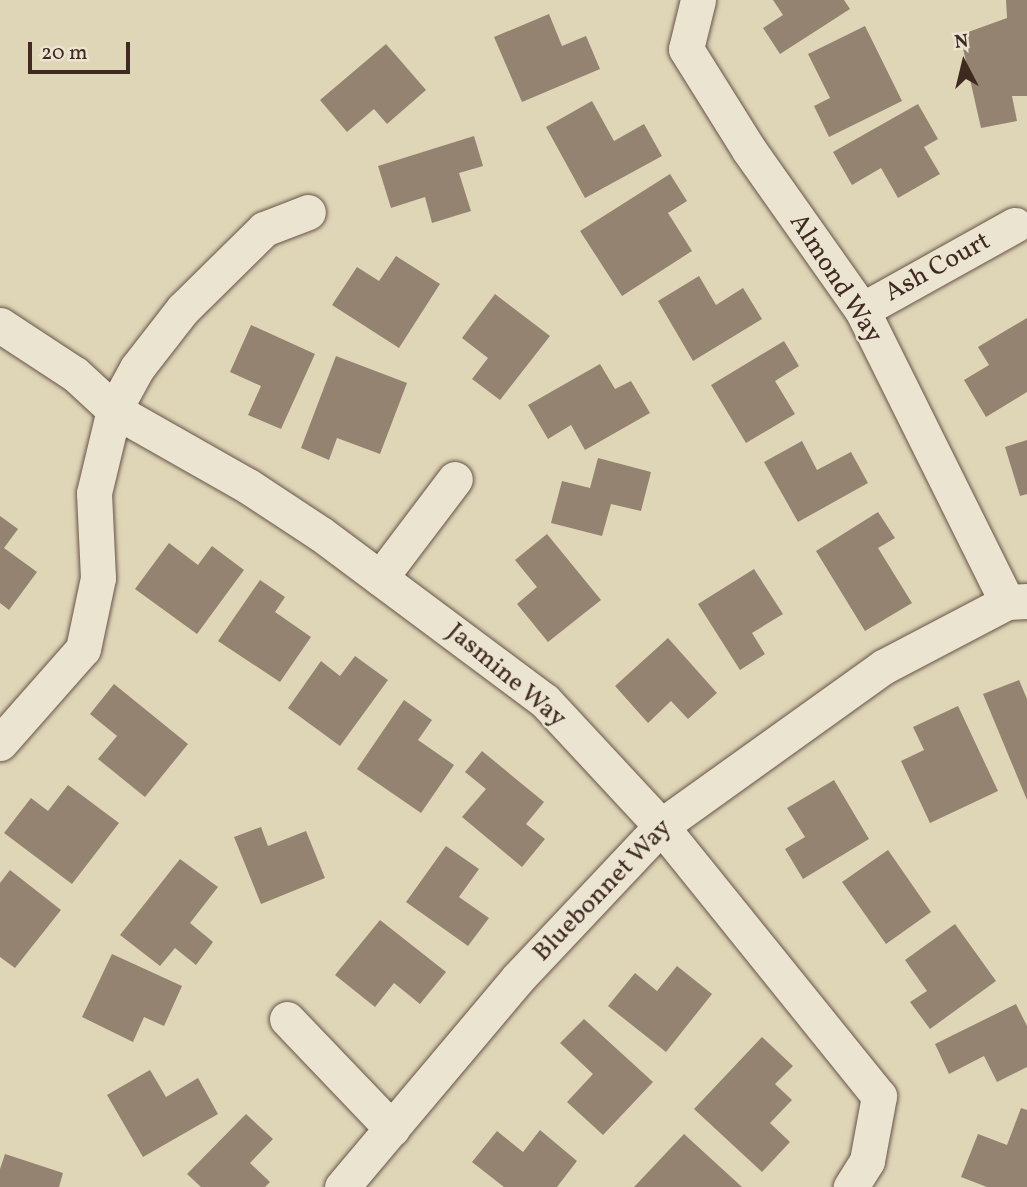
<!DOCTYPE html>
<style>
body{margin:0}
#map{position:relative;width:1027px;height:1187px;overflow:hidden;background:#dfd6b8;font-family:Vollkorn,serif}
div>[style]{position:absolute}
[style*='--x']{left:calc(var(--x)*1px);top:calc(var(--y)*1px);width:calc(var(--w)*1px);rotate:calc(var(--a)*1deg)}
.building>*{inset:0;background:#938370}
.roads{filter:drop-shadow(0 0 2px #685447) drop-shadow(0 0 2px #685447)}
.minor>*{height:35px;margin:-17.5px;padding:0 17.5px;transform-origin:17.5px;border-radius:17.5px;background:#eae4d1}
span{translate:-50% -50%;white-space:nowrap;text-align:center;line-height:1.15;-webkit-text-stroke:5px #eae4d1;paint-order:stroke}
.street-label{font-size:26px;color:#402921}
.north{position:absolute;left:929px;top:28px;width:70px;height:70px;-webkit-text-stroke:5px #eae4d1;paint-order:stroke;rotate:353deg;font-size:19px;font-weight:700;line-height:28px;text-align:center;color:#402921}
.north::after{content:'';display:block;margin:auto;width:24px;height:32px;background:#402921;clip-path:polygon(50% 0,100% 100%,50% 72%,0 100%)}
.scale{position:absolute;left:28px;top:42px;width:102px;height:32px;box-sizing:border-box;border:4px solid #402921;border-top:0;padding-left:9px;font-size:21px;line-height:24px;white-space:nowrap;color:#402921;-webkit-text-stroke:5px #eae4d1;paint-order:stroke}
</style>
<div id="map">
<div class="building">
<i style="clip-path:polygon(773px 0,844px 0,850px 9px,780px 54px,763px 28px,783px 15px)"></i>
<i style="clip-path:polygon(1006px 0,1027px 0,1027px 96px,1012px 96px,1017px 121px,981px 128px,960px 35px,1007px 18px)"></i>
<i style="clip-path:polygon(549px 14px,562px 46px,586px 36px,600px 69px,522px 102px,494px 37px)"></i>
<i style="clip-path:polygon(865px 26px,902px 101px,829px 137px,814px 106px,830px 98px,808px 54px)"></i>
<i style="clip-path:polygon(386px 44px,426px 90px,387px 124px,374px 109px,347px 132px,320px 100px)"></i>
<i style="clip-path:polygon(592px 101px,614px 141px,644px 124px,662px 156px,585px 198px,546px 127px)"></i>
<i style="clip-path:polygon(918px 104px,938px 139px,924px 147px,940px 174px,898px 198px,881px 168px,852px 185px,833px 152px)"></i>
<i style="clip-path:polygon(474px 136px,483px 166px,459px 173px,471px 211px,432px 223px,425px 197px,391px 208px,378px 166px)"></i>
<i style="clip-path:polygon(670px 174px,687px 201px,668px 213px,692px 251px,622px 296px,580px 231px)"></i>
<i style="clip-path:polygon(396px 256px,440px 284px,399px 348px,332px 305px,357px 267px,379px 281px)"></i>
<i style="clip-path:polygon(699px 276px,716px 305px,743px 288px,762px 319px,693px 361px,658px 301px)"></i>
<i style="clip-path:polygon(495px 294px,550px 336px,500px 400px,472px 379px,488px 358px,462px 338px)"></i>
<i style="clip-path:polygon(1027px 318px,1027px 392px,986px 417px,964px 380px,989px 365px,978px 347px)"></i>
<i style="clip-path:polygon(251px 325px,315px 354px,281px 429px,248px 415px,261px 386px,230px 372px)"></i>
<i style="clip-path:polygon(784px 341px,799px 366px,775px 381px,795px 414px,746px 443px,711px 385px)"></i>
<i style="clip-path:polygon(336px 356px,407px 383px,380px 454px,337px 438px,329px 460px,301px 448px)"></i>
<i style="clip-path:polygon(600px 364px,615px 389px,631px 381px,650px 413px,585px 450px,571px 425px,548px 439px,528px 405px)"></i>
<i style="clip-path:polygon(1027px 440px,1027px 494px,1020px 496px,1005px 447px)"></i>
<i style="clip-path:polygon(802px 441px,817px 470px,851px 452px,868px 483px,798px 522px,764px 462px)"></i>
<i style="clip-path:polygon(598px 458px,651px 472px,641px 511px,611px 504px,602px 536px,551px 523px,562px 481px,590px 488px)"></i>
<i style="clip-path:polygon(878px 512px,895px 538px,878px 548px,912px 603px,865px 631px,816px 551px)"></i>
<i style="clip-path:polygon(0 516px,18px 529px,4px 548px,37px 572px,9px 610px,0 603px)"></i>
<i style="clip-path:polygon(547px 534px,601px 600px,548px 642px,517px 604px,537px 587px,515px 560px)"></i>
<i style="clip-path:polygon(169px 543px,198px 565px,212px 546px,244px 570px,197px 634px,135px 589px)"></i>
<i style="clip-path:polygon(754px 569px,783px 614px,752px 633px,765px 654px,740px 670px,698px 604px)"></i>
<i style="clip-path:polygon(260px 580px,285px 597px,275px 612px,311px 637px,280px 682px,218px 641px)"></i>
<i style="clip-path:polygon(668px 638px,717px 693px,688px 719px,671px 701px,648px 723px,615px 686px)"></i>
<i style="clip-path:polygon(355px 656px,388px 680px,340px 746px,288px 708px,321px 661px,340px 676px)"></i>
<i style="clip-path:polygon(1019px 680px,1027px 699px,1027px 800px,983px 694px)"></i>
<i style="clip-path:polygon(114px 684px,188px 744px,145px 797px,98px 759px,117px 736px,90px 714px)"></i>
<i style="clip-path:polygon(404px 700px,432px 720px,418px 740px,454px 765px,421px 813px,357px 769px)"></i>
<i style="clip-path:polygon(958px 706px,998px 791px,930px 823px,901px 761px,924px 750px,913px 727px)"></i>
<i style="clip-path:polygon(482px 751px,544px 802px,526px 824px,545px 839px,522px 867px,462px 817px,486px 789px,465px 772px)"></i>
<i style="clip-path:polygon(834px 780px,869px 839px,803px 879px,785px 849px,805px 837px,787px 808px)"></i>
<i style="clip-path:polygon(68px 785px,119px 823px,72px 884px,4px 833px,31px 798px,48px 811px)"></i>
<i style="clip-path:polygon(261px 827px,268px 846px,306px 831px,325px 878px,261px 904px,234px 837px)"></i>
<i style="clip-path:polygon(446px 846px,479px 869px,459px 897px,489px 918px,468px 946px,406px 902px)"></i>
<i style="clip-path:polygon(888px 850px,931px 912px,886px 944px,842px 882px)"></i>
<i style="clip-path:polygon(180px 859px,218px 887px,190px 923px,213px 942px,196px 965px,175px 948px,160px 966px,120px 935px)"></i>
<i style="clip-path:polygon(10px 870px,61px 910px,15px 968px,0 957px,0 883px)"></i>
<i style="clip-path:polygon(380px 920px,446px 972px,420px 1004px,394px 983px,375px 1007px,335px 975px)"></i>
<i style="clip-path:polygon(955px 924px,996px 981px,930px 1029px,910px 1002px,927px 991px,905px 960px)"></i>
<i style="clip-path:polygon(112px 954px,182px 986px,164px 1026px,144px 1017px,133px 1042px,82px 1017px)"></i>
<i style="clip-path:polygon(677px 966px,712px 994px,666px 1052px,608px 1006px,635px 973px,657px 991px)"></i>
<i style="clip-path:polygon(1016px 1004px,1027px 1026px,1027px 1067px,997px 1082px,984px 1056px,949px 1074px,935px 1044px)"></i>
<i style="clip-path:polygon(584px 1019px,653px 1082px,603px 1135px,567px 1102px,593px 1074px,560px 1043px)"></i>
<i style="clip-path:polygon(762px 1037px,793px 1066px,775px 1084px,792px 1100px,770px 1123px,790px 1142px,762px 1172px,694px 1109px)"></i>
<i style="clip-path:polygon(150px 1070px,166px 1097px,198px 1078px,218px 1114px,143px 1157px,107px 1095px)"></i>
<i style="clip-path:polygon(1021px 1108px,1027px 1110px,1027px 1187px,987px 1187px,961px 1177px,978px 1134px,1007px 1145px)"></i>
<i style="clip-path:polygon(246px 1114px,273px 1139px,250px 1163px,270px 1182px,265px 1187px,201px 1187px,187px 1174px)"></i>
<i style="clip-path:polygon(540px 1130px,577px 1161px,557px 1187px,504px 1187px,472px 1162px,497px 1131px,523px 1152px)"></i>
<i style="clip-path:polygon(684px 1134px,742px 1187px,634px 1187px)"></i>
<i style="clip-path:polygon(5px 1154px,63px 1173px,59px 1187px,0 1187px,0 1169px)"></i>
</div>
<div class="roads">
<div class="minor">
<i style="--x:698;--y:0;--w:50;--a:103.8"></i>
<i style="--x:686;--y:49;--w:119;--a:58"></i>
<i style="--x:749;--y:150;--w:196;--a:54.8"></i>
<i style="--x:862;--y:310;--w:326;--a:63.6"></i>
<i style="--x:862;--y:310;--w:175;--a:-29.1"></i>
<i style="--x:0;--y:325;--w:90;--a:33.2"></i>
<i style="--x:75;--y:374;--w:53;--a:42.7"></i>
<i style="--x:114;--y:410;--w:154;--a:29.6"></i>
<i style="--x:248;--y:486;--w:87;--a:33.3"></i>
<i style="--x:321;--y:534;--w:279;--a:36.7"></i>
<i style="--x:545;--y:701;--w:171;--a:47.1"></i>
<i style="--x:661;--y:826;--w:347;--a:51.1"></i>
<i style="--x:879;--y:1096;--w:66;--a:100.5"></i>
<i style="--x:867;--y:1161;--w:31;--a:122"></i>
<i style="--x:380;--y:578;--w:124;--a:-52.9"></i>
<i style="--x:0;--y:743;--w:125;--a:-48.6"></i>
<i style="--x:83;--y:649;--w:73;--a:-78.1"></i>
<i style="--x:98;--y:578;--w:85;--a:-92.7"></i>
<i style="--x:94;--y:493;--w:85;--a:-76.5"></i>
<i style="--x:114;--y:410;--w:48;--a:-61.3"></i>
<i style="--x:137;--y:368;--w:75;--a:-52.1"></i>
<i style="--x:183;--y:309;--w:114;--a:-44.6"></i>
<i style="--x:264;--y:229;--w:47;--a:-21.1"></i>
<i style="--x:287;--y:1019;--w:152;--a:46.3"></i>
<i style="--x:342;--y:1187;--w:273;--a:-49.9"></i>
<i style="--x:518;--y:978;--w:209;--a:-46.7"></i>
<i style="--x:661;--y:826;--w:273;--a:-35.6"></i>
<i style="--x:883;--y:667;--w:140;--a:-27.7"></i>
<i style="--x:1007;--y:602;--w:20;--a:-3"></i>
</div>
</div>
<div class="street-label">
<span style="left:938px;top:268px;rotate:-29deg">Ash Court</span>
<span style="left:835px;top:279px;rotate:57deg">Almond Way</span>
<span style="left:506px;top:676px;rotate:40deg">Jasmine Way</span>
<span style="left:603px;top:891px;rotate:-46deg">Bluebonnet Way</span>
</div>
<div class="north">N</div>
<div class="scale">20 m</div>
</div>
